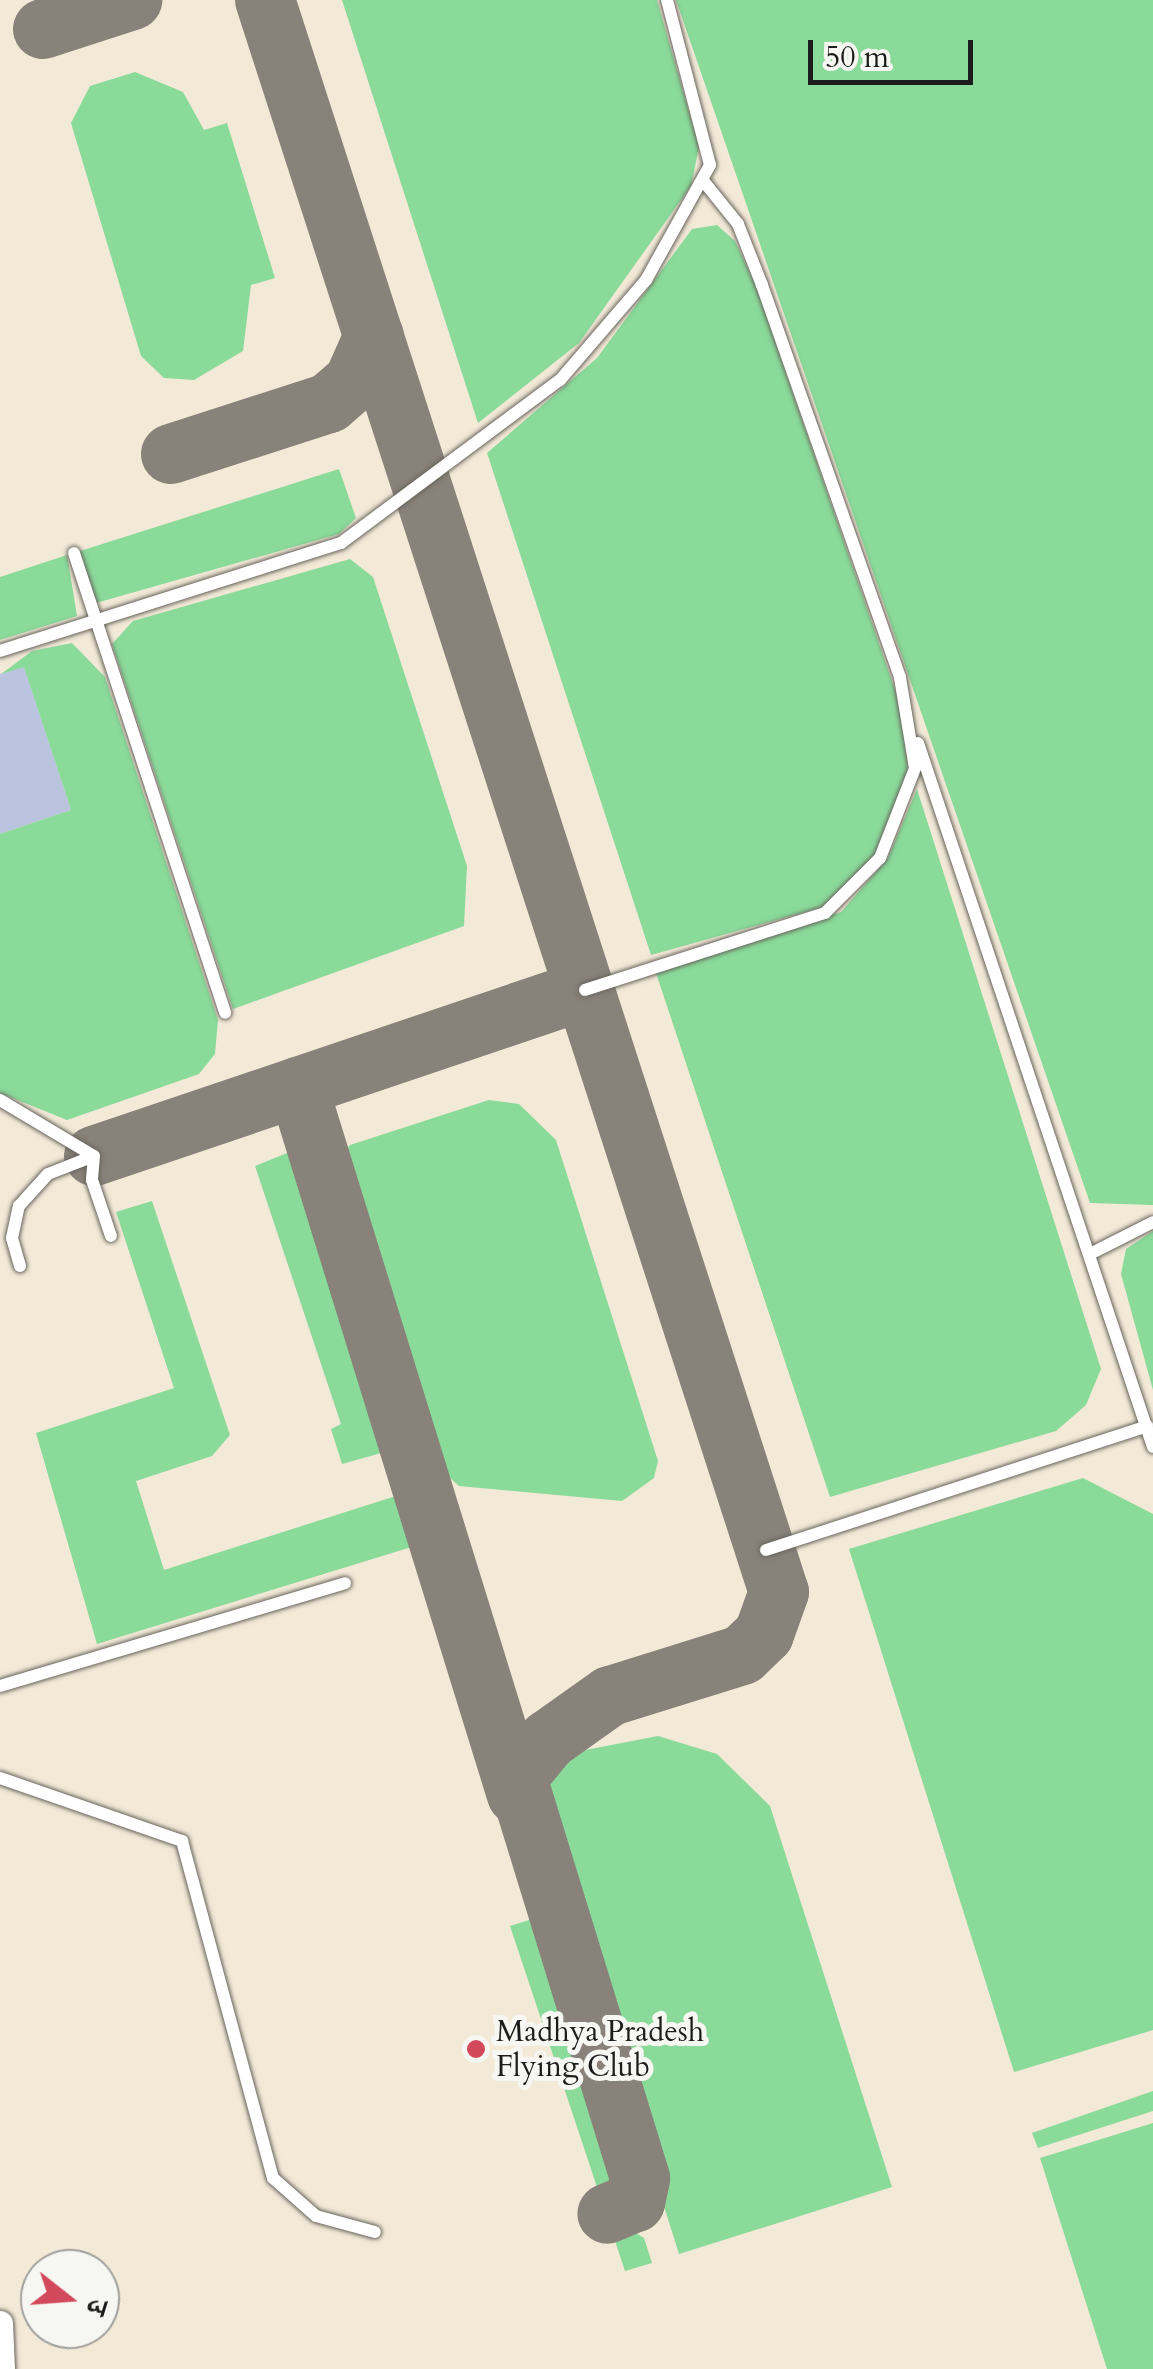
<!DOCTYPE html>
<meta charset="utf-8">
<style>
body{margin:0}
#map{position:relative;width:1153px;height:2369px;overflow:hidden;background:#f3e9d7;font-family:Cardo,"Noto Serif Devanagari",serif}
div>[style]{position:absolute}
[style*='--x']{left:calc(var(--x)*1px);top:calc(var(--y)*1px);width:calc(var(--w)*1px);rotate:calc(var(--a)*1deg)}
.industrial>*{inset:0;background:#bac4de}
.green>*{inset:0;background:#8ada9a}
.taxiway>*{height:60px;margin:-30px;padding:0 30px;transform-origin:30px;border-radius:30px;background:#88827a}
.roads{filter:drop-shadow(0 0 2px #67645d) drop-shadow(0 0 2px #67645d)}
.service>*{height:12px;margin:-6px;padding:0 6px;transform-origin:6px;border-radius:6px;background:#fff}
.minor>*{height:25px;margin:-12.5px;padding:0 12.5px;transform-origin:12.5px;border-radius:12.5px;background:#fff}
.dots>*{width:28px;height:28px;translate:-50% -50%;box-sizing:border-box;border:5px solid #f6f6f2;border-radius:50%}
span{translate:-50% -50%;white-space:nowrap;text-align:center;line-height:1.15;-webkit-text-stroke:10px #f6f6f2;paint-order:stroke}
.poi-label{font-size:30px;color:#1c1c1c}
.left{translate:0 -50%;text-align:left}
.north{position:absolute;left:20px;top:2249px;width:100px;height:100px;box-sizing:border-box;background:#f6f6f2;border:2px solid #9f9f9c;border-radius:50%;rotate:107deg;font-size:28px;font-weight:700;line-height:40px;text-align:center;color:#1c1c1c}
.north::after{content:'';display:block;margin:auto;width:35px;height:45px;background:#d1495b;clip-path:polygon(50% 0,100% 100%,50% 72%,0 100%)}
.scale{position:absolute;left:808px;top:40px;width:165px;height:45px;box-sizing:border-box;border:5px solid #1c1c1c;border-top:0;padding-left:12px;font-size:30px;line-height:35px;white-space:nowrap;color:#1c1c1c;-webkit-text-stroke:8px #f6f6f2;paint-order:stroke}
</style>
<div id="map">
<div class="industrial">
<i style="clip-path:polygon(24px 666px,71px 810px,0 834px,0 674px)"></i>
</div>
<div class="green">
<i style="clip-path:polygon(342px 0,657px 0,699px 147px,691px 186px,579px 343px,478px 423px)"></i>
<i style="clip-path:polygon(676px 0,1153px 0,1153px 1205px,1090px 1203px)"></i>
<i style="clip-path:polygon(135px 72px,183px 92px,204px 130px,227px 123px,275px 278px,251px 285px,243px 351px,194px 380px,164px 378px,141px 356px,71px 123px,90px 86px)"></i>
<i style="clip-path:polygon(717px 225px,735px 241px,756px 286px,904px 716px,908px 775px,876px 854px,823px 907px,651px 955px,487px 453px,597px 358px,692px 229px)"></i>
<i style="clip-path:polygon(339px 469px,356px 518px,339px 534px,96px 603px,77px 552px)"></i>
<i style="clip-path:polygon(67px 555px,77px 616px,0 640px,0 577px)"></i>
<i style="clip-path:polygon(350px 559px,373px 577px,467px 866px,464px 926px,233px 1009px,112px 644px,133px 621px)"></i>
<i style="clip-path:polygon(72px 643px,105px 677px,218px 1020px,215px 1054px,199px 1074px,67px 1120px,0 1093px,0 834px,71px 810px,24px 667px,1px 674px,32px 651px)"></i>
<i style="clip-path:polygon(917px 789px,1101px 1369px,1086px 1405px,1056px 1431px,830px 1497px,655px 970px,841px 912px,888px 858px)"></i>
<i style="clip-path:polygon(489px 1100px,519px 1104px,556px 1140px,658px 1461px,654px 1478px,622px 1501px,459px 1486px,436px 1465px,417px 1423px,338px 1160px,350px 1145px)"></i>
<i style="clip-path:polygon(287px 1153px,306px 1171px,399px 1448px,342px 1464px,331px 1429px,341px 1424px,255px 1166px)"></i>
<i style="clip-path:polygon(152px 1201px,230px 1435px,212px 1456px,136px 1481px,164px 1570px,402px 1494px,418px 1545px,97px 1644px,36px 1433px,174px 1388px,116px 1212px)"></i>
<i style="clip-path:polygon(1153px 1231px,1153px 1390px,1121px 1274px,1126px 1249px)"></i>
<i style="clip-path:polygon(1083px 1478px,1153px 1514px,1153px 2030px,1014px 2072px,849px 1549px)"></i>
<i style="clip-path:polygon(658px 1736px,717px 1754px,770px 1806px,892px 2187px,679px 2254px,538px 1808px,559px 1755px)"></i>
<i style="clip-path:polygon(542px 1916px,621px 2164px,618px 2187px,600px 2196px,510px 1926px)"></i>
<i style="clip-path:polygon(1153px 2091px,1153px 2111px,1038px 2148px,1032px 2133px)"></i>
<i style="clip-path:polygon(1153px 2123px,1153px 2369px,1107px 2369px,1040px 2158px)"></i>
<i style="clip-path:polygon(623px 2225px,644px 2238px,652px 2263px,625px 2271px,611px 2229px)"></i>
</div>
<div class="taxiway">
<i style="--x:265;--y:0;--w:1673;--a:72.11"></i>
<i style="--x:779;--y:1592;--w:45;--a:109.7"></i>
<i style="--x:764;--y:1634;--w:30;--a:136"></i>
<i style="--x:742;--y:1655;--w:138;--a:162.7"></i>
<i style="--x:610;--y:1696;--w:76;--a:144.6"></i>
<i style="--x:548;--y:1740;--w:49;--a:129.2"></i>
<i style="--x:517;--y:1778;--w:419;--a:72.9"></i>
<i style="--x:640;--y:2179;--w:24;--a:102"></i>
<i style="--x:635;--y:2202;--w:30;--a:157"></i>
<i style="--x:43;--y:29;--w:94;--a:-18"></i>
<i style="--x:171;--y:454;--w:166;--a:-17.9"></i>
<i style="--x:329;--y:403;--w:33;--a:-41"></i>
<i style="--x:354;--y:381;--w:49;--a:-66"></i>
<i style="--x:298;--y:1087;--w:741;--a:72.81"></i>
<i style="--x:94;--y:1156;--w:518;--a:-18.68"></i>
</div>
<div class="roads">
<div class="service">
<i style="--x:74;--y:553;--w:484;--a:71.8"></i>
<i style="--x:0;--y:651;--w:358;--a:-17.6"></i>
<i style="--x:341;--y:543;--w:273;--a:-36.7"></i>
<i style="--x:560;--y:380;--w:132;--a:-49.3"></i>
<i style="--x:646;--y:280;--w:132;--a:-60.9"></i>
<i style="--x:710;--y:165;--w:171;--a:-104.6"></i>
<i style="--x:918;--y:743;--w:742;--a:71.54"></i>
<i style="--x:585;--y:990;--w:252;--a:-17.8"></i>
<i style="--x:825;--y:913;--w:78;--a:-45"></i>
<i style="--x:880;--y:858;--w:97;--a:-68.7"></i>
<i style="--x:915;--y:768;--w:92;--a:-99.4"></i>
<i style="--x:900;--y:677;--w:416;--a:-109.4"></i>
<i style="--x:762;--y:285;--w:66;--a:-111.5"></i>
<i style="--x:738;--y:224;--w:53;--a:-128.8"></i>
<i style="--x:0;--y:1100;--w:109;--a:30.8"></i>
<i style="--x:94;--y:1156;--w:24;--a:95"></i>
<i style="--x:92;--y:1180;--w:59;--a:71.3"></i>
<i style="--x:1092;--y:1253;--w:68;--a:-26.9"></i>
<i style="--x:20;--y:1266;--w:29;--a:-106"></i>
<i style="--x:12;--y:1238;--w:33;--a:-78"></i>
<i style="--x:19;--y:1206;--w:43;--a:-47.8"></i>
<i style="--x:48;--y:1174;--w:49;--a:-21.4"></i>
<i style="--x:766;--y:1550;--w:401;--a:-18"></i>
<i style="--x:0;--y:1686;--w:360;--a:-16.6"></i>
<i style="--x:0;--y:1778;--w:193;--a:19.1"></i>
<i style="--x:182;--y:1841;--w:349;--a:74.9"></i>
<i style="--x:273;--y:2178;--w:57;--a:41.5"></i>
<i style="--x:316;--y:2216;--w:61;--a:15.2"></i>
</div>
<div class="minor">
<i style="--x:0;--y:2323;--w:46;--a:87.5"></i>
</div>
</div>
<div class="dots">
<i style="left:476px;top:2049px;background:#d1495b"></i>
</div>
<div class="poi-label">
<span class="left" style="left:496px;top:2049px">Madhya Pradesh<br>Flying Club</span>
</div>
<div class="north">उ</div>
<div class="scale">50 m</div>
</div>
